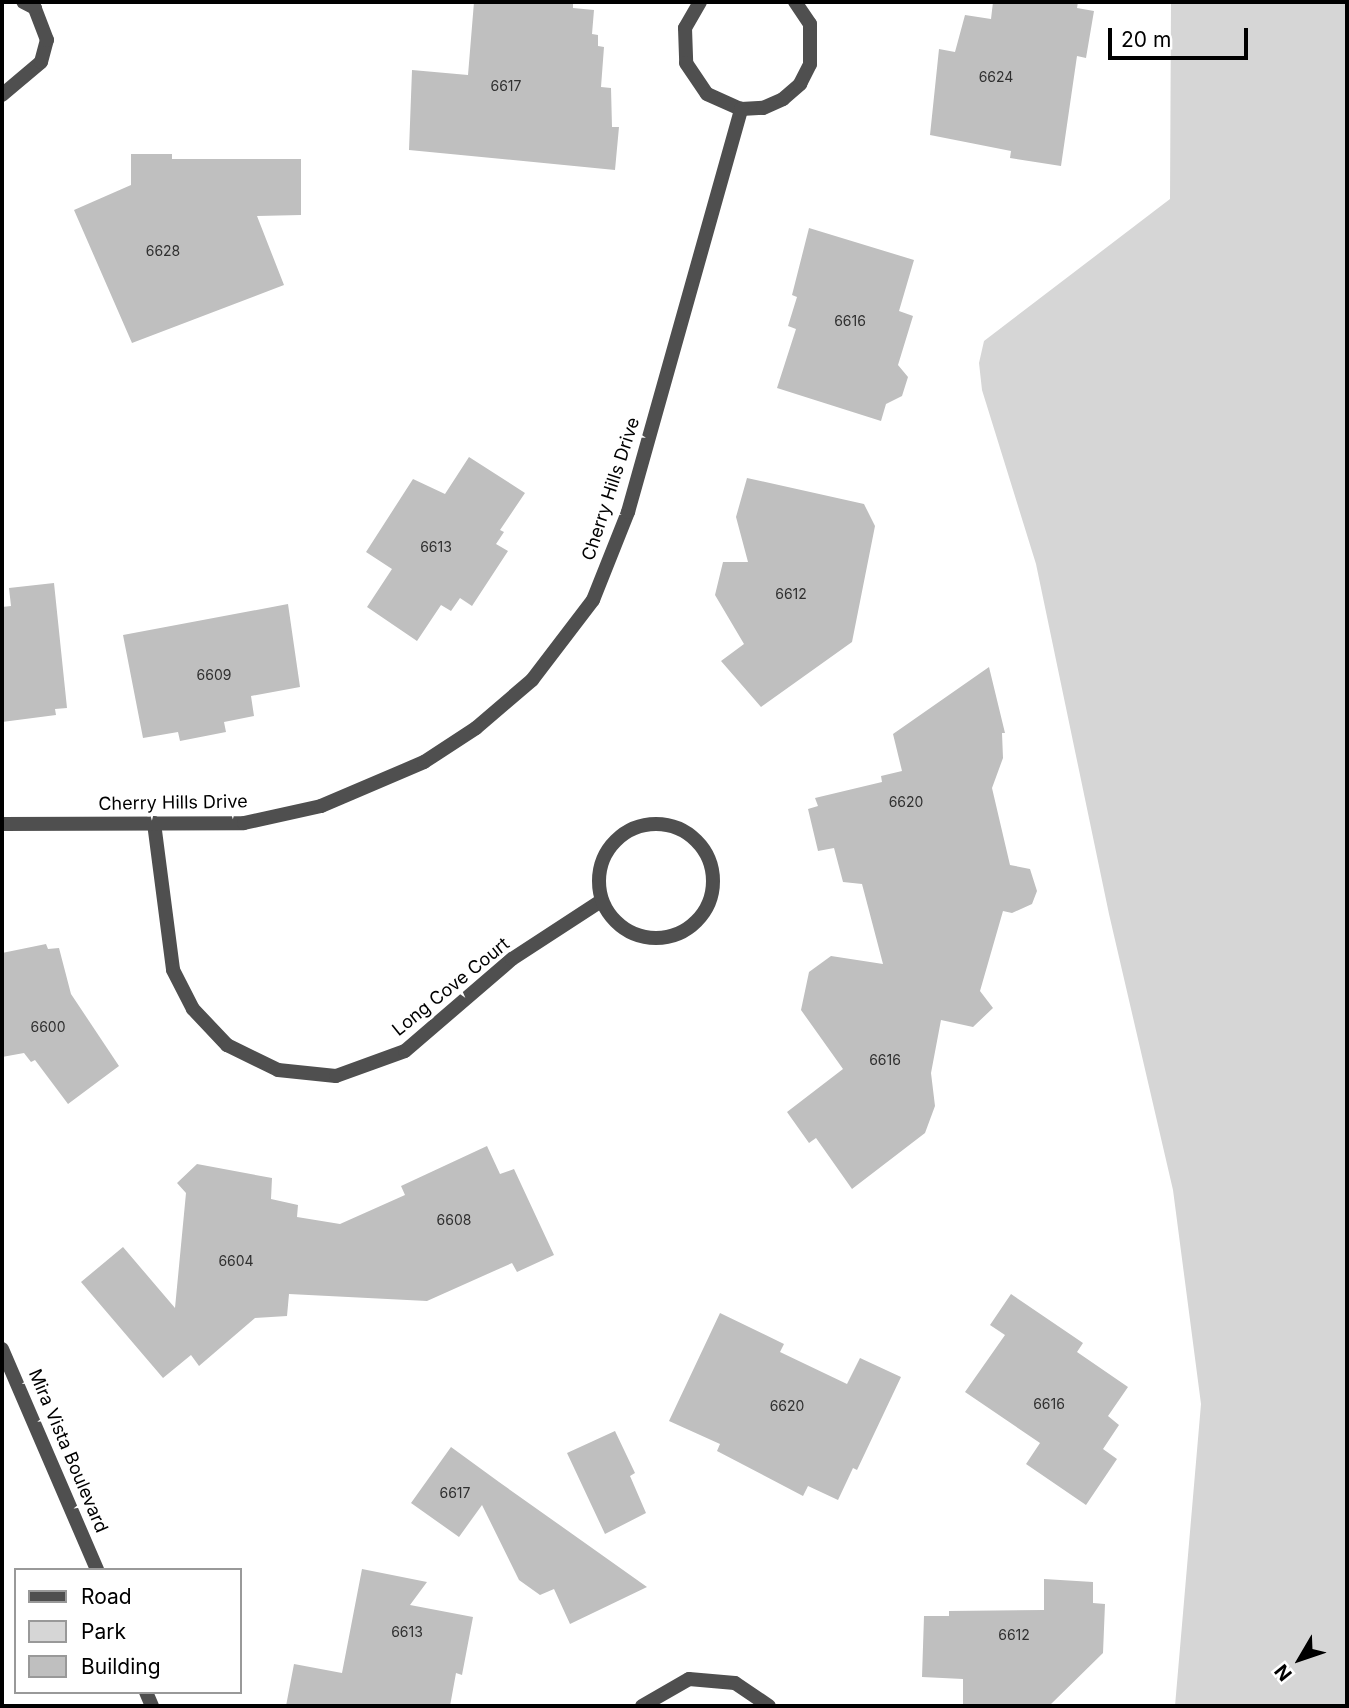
<!DOCTYPE html>
<style>
body{margin:0}
#map{position:relative;width:1349px;height:1708px;overflow:hidden;background:#fff;font-family:Inter,sans-serif}
div>[style]{position:absolute}
[style*='--x']{left:calc(var(--x)*1px);top:calc(var(--y)*1px);width:calc(var(--w)*1px);rotate:calc(var(--a)*1deg)}
.green>*{inset:0;background:#d6d6d6}
.building>*{inset:0;background:#bfbfbf}
.minor>*{height:14px;margin:-7px;padding:0 7px;transform-origin:7px;border-radius:7px;background:#4f4f4f}
.minor>.ring{margin:-7px;padding:0;box-sizing:content-box;background:none;border:14px solid #4f4f4f;border-radius:50%}
.tertiary>*{height:14px;margin:-7px;padding:0 7px;transform-origin:7px;border-radius:7px;background:#4f4f4f}
span{translate:-50% -50%;white-space:nowrap;text-align:center;line-height:1.15;-webkit-text-stroke:7px #fff;paint-order:stroke}
.number-label{font-size:14px;color:#303030}
.number-label span{-webkit-text-stroke-width:0}
.street-label{font-size:18px;color:#000}
.frame{position:absolute;inset:0;border:4px solid #000;pointer-events:none}
.legend{position:absolute;left:14px;top:1568px;width:228px;height:126px;box-sizing:border-box;background:#fff;border:2px solid #999;margin:0;padding:9px 12px;list-style:none;font-size:21px;color:#000}
.legend li{display:flex;align-items:center;gap:14px;height:35px}
.legend b{width:35px;border:2px solid #999}
.north{position:absolute;left:1265px;top:1624px;width:70px;height:70px;-webkit-text-stroke:5px #fff;paint-order:stroke;rotate:231deg;font-size:19px;font-weight:700;line-height:28px;text-align:center;color:#000}
.north::after{content:'';display:block;margin:auto;width:24px;height:32px;background:#000;clip-path:polygon(50% 0,100% 100%,50% 72%,0 100%)}
.scale{position:absolute;left:1108px;top:28px;width:140px;height:32px;box-sizing:border-box;border:4px solid #000;border-top:0;padding-left:9px;font-size:21px;line-height:24px;white-space:nowrap;color:#000;-webkit-text-stroke:5px #fff;paint-order:stroke}
</style>
<div id="map">
<div class="green">
<i style="clip-path:polygon(1171px 2px,1347px 2px,1347px 1706px,1175px 1706px,1201px 1404px,1173px 1190px,1109px 914px,1036px 564px,982px 390px,979px 363px,984px 341px,1170px 199px)"></i>
</div>
<div class="building">
<i style="clip-path:polygon(474px 2px,573px 2px,573px 8px,594px 10px,592px 34px,598px 35px,598px 46px,604px 47px,601px 87px,611px 88px,612px 127px,619px 127px,615px 170px,409px 150px,412px 70px,468px 75px)"></i>
<i style="clip-path:polygon(993px 2px,1078px 2px,1077px 8px,1094px 11px,1086px 58px,1077px 56px,1061px 166px,1010px 158px,1011px 151px,930px 135px,939px 49px,955px 52px,965px 15px,991px 19px)"></i>
<i style="clip-path:polygon(131px 154px,172px 154px,172px 159px,301px 159px,301px 215px,257px 216px,284px 285px,132px 343px,74px 210px,131px 185px)"></i>
<i style="clip-path:polygon(809px 228px,914px 260px,899px 311px,913px 316px,898px 365px,908px 377px,902px 396px,886px 404px,881px 421px,777px 388px,796px 329px,788px 326px,797px 297px,792px 295px)"></i>
<i style="clip-path:polygon(469px 457px,525px 493px,500px 530px,504px 532px,496px 544px,508px 551px,472px 606px,460px 598px,451px 611px,441px 605px,417px 641px,367px 607px,392px 569px,366px 552px,413px 479px,445px 494px)"></i>
<i style="clip-path:polygon(747px 478px,864px 504px,875px 526px,852px 642px,761px 707px,721px 661px,744px 644px,715px 595px,723px 562px,748px 562px,736px 517px)"></i>
<i style="clip-path:polygon(54px 583px,67px 708px,55px 709px,56px 715px,2px 722px,2px 607px,11px 606px,9px 588px)"></i>
<i style="clip-path:polygon(288px 604px,300px 687px,251px 696px,254px 716px,224px 722px,226px 732px,180px 741px,178px 732px,143px 738px,123px 635px)"></i>
<i style="clip-path:polygon(989px 667px,1005px 733px,1002px 733px,1003px 758px,992px 788px,1010px 865px,1030px 869px,1037px 891px,1032px 904px,1012px 913px,1003px 911px,980px 991px,993px 1008px,973px 1027px,941px 1020px,931px 1073px,935px 1106px,925px 1133px,852px 1189px,816px 1138px,809px 1143px,787px 1112px,843px 1069px,801px 1010px,809px 972px,831px 956px,883px 964px,862px 884px,843px 882px,834px 848px,818px 851px,808px 809px,818px 806px,815px 798px,882px 782px,881px 776px,902px 771px,893px 734px)"></i>
<i style="clip-path:polygon(46px 944px,48px 949px,59px 948px,71px 994px,119px 1066px,68px 1104px,35px 1060px,31px 1062px,24px 1053px,2px 1057px,2px 953px)"></i>
<i style="clip-path:polygon(487px 1146px,500px 1174px,514px 1169px,554px 1255px,517px 1272px,512px 1263px,427px 1301px,289px 1294px,287px 1316px,255px 1318px,199px 1366px,191px 1355px,163px 1378px,81px 1282px,123px 1247px,175px 1308px,186px 1193px,177px 1183px,197px 1164px,272px 1178px,271px 1199px,298px 1205px,297px 1217px,340px 1224px,405px 1195px,401px 1186px)"></i>
<i style="clip-path:polygon(1011px 1294px,1083px 1343px,1077px 1352px,1128px 1387px,1108px 1416px,1119px 1425px,1103px 1449px,1117px 1459px,1086px 1505px,1026px 1464px,1040px 1443px,965px 1392px,1005px 1335px,990px 1325px)"></i>
<i style="clip-path:polygon(720px 1313px,784px 1344px,780px 1352px,847px 1384px,860px 1358px,901px 1377px,857px 1470px,853px 1468px,838px 1500px,808px 1486px,803px 1496px,717px 1451px,720px 1444px,669px 1421px)"></i>
<i style="clip-path:polygon(615px 1431px,635px 1473px,630px 1476px,646px 1513px,605px 1534px,567px 1453px)"></i>
<i style="clip-path:polygon(451px 1447px,499px 1482px,647px 1587px,570px 1624px,554px 1589px,540px 1595px,519px 1580px,482px 1505px,459px 1537px,411px 1503px)"></i>
<i style="clip-path:polygon(362px 1569px,427px 1582px,410px 1605px,473px 1617px,462px 1675px,456px 1673px,450px 1706px,286px 1706px,294px 1664px,342px 1673px)"></i>
<i style="clip-path:polygon(1044px 1579px,1093px 1582px,1093px 1603px,1105px 1604px,1103px 1653px,1049px 1706px,963px 1706px,963px 1679px,922px 1677px,924px 1616px,949px 1616px,949px 1611px,1044px 1610px)"></i>
</div>
<div class="minor">
<i style="--x:700;--y:2;--w:30;--a:120"></i>
<i style="--x:685;--y:28;--w:35;--a:88"></i>
<i style="--x:686;--y:63;--w:37;--a:56"></i>
<i style="--x:707;--y:94;--w:37;--a:24"></i>
<i style="--x:741;--y:109;--w:22;--a:-3"></i>
<i style="--x:763;--y:108;--w:22;--a:-24"></i>
<i style="--x:783;--y:99;--w:23;--a:-41"></i>
<i style="--x:800;--y:84;--w:22;--a:-63"></i>
<i style="--x:810;--y:64;--w:40;--a:-90"></i>
<i style="--x:810;--y:24;--w:27;--a:-124"></i>
<i style="--x:2;--y:95;--w:51;--a:-40.2"></i>
<i style="--x:41;--y:62;--w:23;--a:-75"></i>
<i style="--x:47;--y:40;--w:34;--a:-111"></i>
<i style="--x:35;--y:8;--w:13;--a:-153"></i>
<i style="--x:154;--y:823;--w:148;--a:82.6"></i>
<i style="--x:173;--y:970;--w:44;--a:62.9"></i>
<i style="--x:193;--y:1009;--w:50;--a:46.6"></i>
<i style="--x:227;--y:1045;--w:57;--a:26.1"></i>
<i style="--x:278;--y:1070;--w:58;--a:5.9"></i>
<i style="--x:336;--y:1076;--w:73;--a:-19.9"></i>
<i style="--x:405;--y:1051;--w:141;--a:-40.7"></i>
<i style="--x:512;--y:959;--w:106;--a:-33.1"></i>
<i class="ring" style="left:599px;top:824px;width:100px;height:100px"></i>
<i style="--x:2;--y:824;--w:242;--a:-0.2"></i>
<i style="--x:244;--y:823;--w:79;--a:-12.4"></i>
<i style="--x:321;--y:806;--w:112;--a:-23.1"></i>
<i style="--x:424;--y:762;--w:62;--a:-33.2"></i>
<i style="--x:476;--y:728;--w:74;--a:-40.6"></i>
<i style="--x:532;--y:680;--w:101;--a:-52.7"></i>
<i style="--x:593;--y:600;--w:95;--a:-68.3"></i>
<i style="--x:628;--y:512;--w:419;--a:-74.3"></i>
<i style="--x:642;--y:1706;--w:54;--a:-29.9"></i>
<i style="--x:689;--y:1679;--w:46;--a:5"></i>
<i style="--x:735;--y:1683;--w:41;--a:34.1"></i>
</div>
<div class="tertiary">
<i style="--x:2;--y:1349;--w:241;--a:66.7"></i>
<i style="--x:146;--y:1692;--w:15;--a:67"></i>
</div>
<div class="number-label">
<span style="left:996px;top:77px">6624</span>
<span style="left:506px;top:86px">6617</span>
<span style="left:163px;top:251px">6628</span>
<span style="left:850px;top:321px">6616</span>
<span style="left:436px;top:547px">6613</span>
<span style="left:791px;top:594px">6612</span>
<span style="left:214px;top:675px">6609</span>
<span style="left:906px;top:802px">6620</span>
<span style="left:48px;top:1027px">6600</span>
<span style="left:885px;top:1060px">6616</span>
<span style="left:454px;top:1220px">6608</span>
<span style="left:236px;top:1261px">6604</span>
<span style="left:1049px;top:1404px">6616</span>
<span style="left:787px;top:1406px">6620</span>
<span style="left:455px;top:1493px">6617</span>
<span style="left:407px;top:1632px">6613</span>
<span style="left:1014px;top:1635px">6612</span>
</div>
<div class="street-label">
<span style="left:611px;top:489px;rotate:-72deg">Cherry Hills Drive</span>
<span style="left:173px;top:803px;rotate:-1deg">Cherry Hills Drive</span>
<span style="left:451px;top:987px;rotate:-39deg">Long Cove Court</span>
<span style="left:68px;top:1451px;rotate:67deg">Mira Vista Boulevard</span>
</div>
<div class="frame"></div>
<ul class="legend">
<li><b style="height:9px;background:#4f4f4f"></b>Road</li>
<li><b style="height:19px;background:#d6d6d6"></b>Park</li>
<li><b style="height:19px;background:#bfbfbf"></b>Building</li>
</ul>
<div class="north">N</div>
<div class="scale">20 m</div>
</div>
